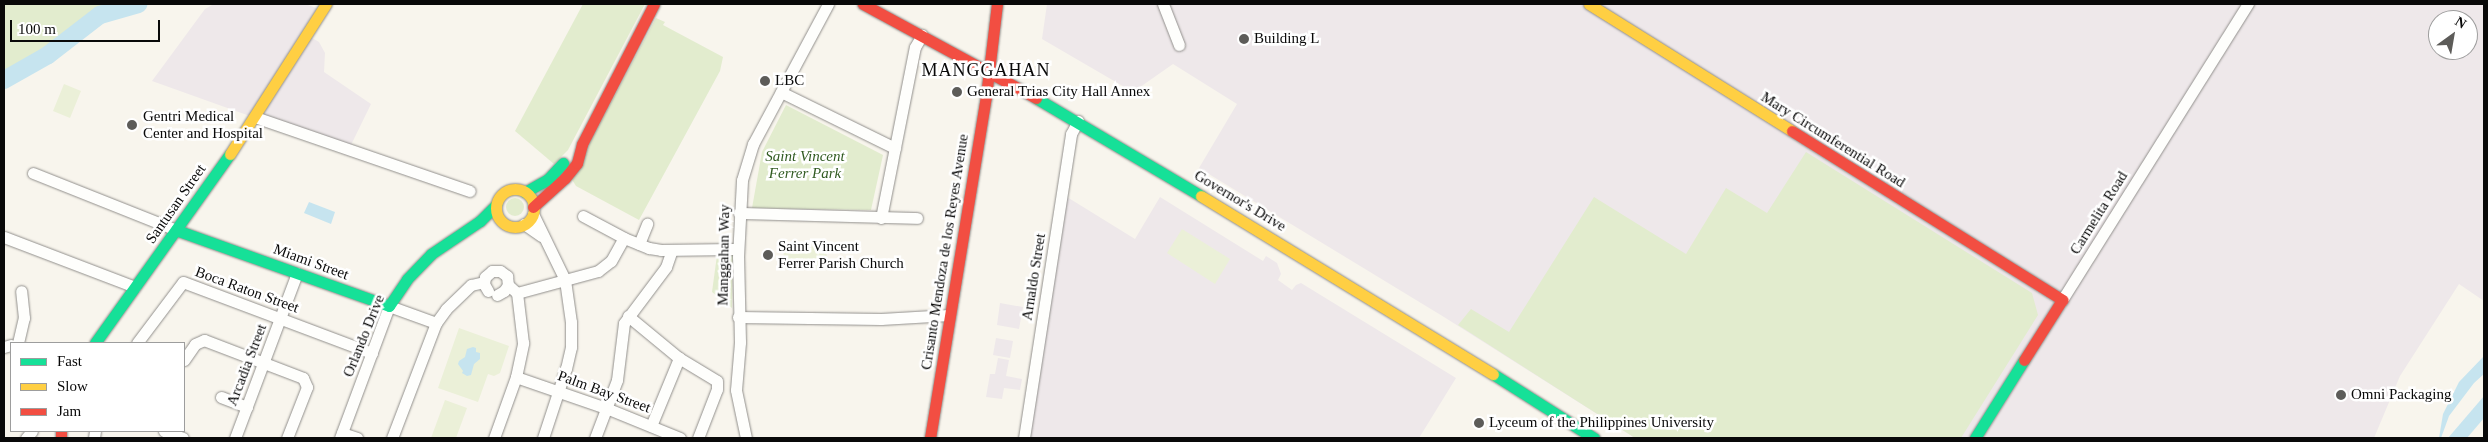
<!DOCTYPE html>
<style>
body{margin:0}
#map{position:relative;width:2488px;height:442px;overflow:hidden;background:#f8f5ed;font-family:"Times New Roman",serif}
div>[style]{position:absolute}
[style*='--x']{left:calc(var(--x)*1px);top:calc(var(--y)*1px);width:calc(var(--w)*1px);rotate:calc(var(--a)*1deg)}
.industrial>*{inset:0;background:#eee8ea}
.green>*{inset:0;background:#e2ecce}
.round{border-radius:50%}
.pitch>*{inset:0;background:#ebf0d8}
.water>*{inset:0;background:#c6e4ef}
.river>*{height:18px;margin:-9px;padding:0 9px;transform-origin:9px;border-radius:9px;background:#c6e4ef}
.roads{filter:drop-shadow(0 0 1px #918f8c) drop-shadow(0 0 1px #918f8c)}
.street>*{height:11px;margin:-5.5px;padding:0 5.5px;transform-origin:5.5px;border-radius:5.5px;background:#fefefc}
.fast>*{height:11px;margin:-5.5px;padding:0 5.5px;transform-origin:5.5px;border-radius:5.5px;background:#16e098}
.slow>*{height:11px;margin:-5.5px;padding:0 5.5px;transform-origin:5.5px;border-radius:5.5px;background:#ffcf43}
.slow>.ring{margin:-5.5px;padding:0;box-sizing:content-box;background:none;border:11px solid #ffcf43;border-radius:50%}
.jam>*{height:11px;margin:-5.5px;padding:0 5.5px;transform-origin:5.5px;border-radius:5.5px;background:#f24e42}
.dots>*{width:14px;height:14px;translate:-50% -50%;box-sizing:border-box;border:2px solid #fff;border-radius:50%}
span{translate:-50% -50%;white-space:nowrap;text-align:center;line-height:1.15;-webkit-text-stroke:5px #fff;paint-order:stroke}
.poi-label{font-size:15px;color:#090909}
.left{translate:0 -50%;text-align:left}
.street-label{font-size:15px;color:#090909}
.park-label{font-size:15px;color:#305a20;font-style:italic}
.quarter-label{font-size:18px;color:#090909;letter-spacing:1px}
.frame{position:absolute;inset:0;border:5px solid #090909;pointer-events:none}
.legend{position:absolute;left:10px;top:342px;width:175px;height:90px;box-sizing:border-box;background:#fff;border:1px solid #9d9d9d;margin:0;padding:6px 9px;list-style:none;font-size:15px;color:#090909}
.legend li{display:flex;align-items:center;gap:10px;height:25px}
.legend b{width:25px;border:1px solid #9d9d9d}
.north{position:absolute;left:2428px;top:10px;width:50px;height:50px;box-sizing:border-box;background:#fff;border:1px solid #9d9d9d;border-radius:50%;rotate:32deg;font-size:14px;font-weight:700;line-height:20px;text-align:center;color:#090909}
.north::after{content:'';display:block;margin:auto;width:18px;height:22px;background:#5d5c59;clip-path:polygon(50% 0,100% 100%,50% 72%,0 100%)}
.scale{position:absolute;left:10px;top:20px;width:150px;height:22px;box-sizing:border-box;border:2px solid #090909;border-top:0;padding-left:6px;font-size:15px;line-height:18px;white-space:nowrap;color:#090909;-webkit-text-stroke:4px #fff;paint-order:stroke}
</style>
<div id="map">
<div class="industrial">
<i style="clip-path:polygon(214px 4px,305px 4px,319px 9px,302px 32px,319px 42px,325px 53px,324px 72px,371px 104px,351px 145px,247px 115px,152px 81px,205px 9px)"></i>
<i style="clip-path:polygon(evenodd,1047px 4px,2484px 4px,2484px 301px,2459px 284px,2400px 376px,2374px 438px,1635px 438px,1444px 317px,1199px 168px,1237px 104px,1173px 64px,1133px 92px,1042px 39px,1047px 4px,2438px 20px,2468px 20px,2468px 50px,2438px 50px,2438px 20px)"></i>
<i style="clip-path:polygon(1067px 197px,1135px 239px,1160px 197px,1263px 261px,1266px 256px,1277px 263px,1281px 274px,1278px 280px,1292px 290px,1296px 285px,1301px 283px,1456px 378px,1419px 438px,1028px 438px)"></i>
<i style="clip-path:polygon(1000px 303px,1023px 307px,1019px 329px,997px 325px)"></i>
<i style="clip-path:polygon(996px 338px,1013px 341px,1010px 358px,993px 355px)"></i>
<i style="clip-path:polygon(998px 358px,1009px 360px,1006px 376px,1022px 379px,1020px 390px,1004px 388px,1002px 399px,986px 397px,990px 374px,995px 374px)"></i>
</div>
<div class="green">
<i style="clip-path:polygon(4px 4px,138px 4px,100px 15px,48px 55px,4px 79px)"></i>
<i style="clip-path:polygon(583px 4px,645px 4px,568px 150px,554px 164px,515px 131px)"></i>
<i style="clip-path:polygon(656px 18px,665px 22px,663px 25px,723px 57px,720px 71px,639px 220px,576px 186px,571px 178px)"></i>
<i style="clip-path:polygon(786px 105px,883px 155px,871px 210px,752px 208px,762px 152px)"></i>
<i style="clip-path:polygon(1806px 152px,2032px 293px,2038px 315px,1961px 438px,1635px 438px,1458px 325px,1471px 309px,1509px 332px,1594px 197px,1686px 254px,1726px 188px,1767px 213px)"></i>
<i class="round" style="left:506px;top:198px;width:18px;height:18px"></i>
<i style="clip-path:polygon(717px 255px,733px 255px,732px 308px,712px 292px)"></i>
</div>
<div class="pitch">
<i style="clip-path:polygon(64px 84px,81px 91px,70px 118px,53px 111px)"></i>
<i style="clip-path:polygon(1182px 229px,1230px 259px,1215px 284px,1167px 253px)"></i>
<i style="clip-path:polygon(784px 246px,827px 247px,826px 270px,783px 269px)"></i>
<i style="clip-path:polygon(459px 328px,509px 346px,500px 373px,494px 376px,488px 374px,478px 402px,438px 388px)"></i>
<i style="clip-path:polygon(445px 400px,467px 408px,456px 438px,431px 438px)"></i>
</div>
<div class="water">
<i style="clip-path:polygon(309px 202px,335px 212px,331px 224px,304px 213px)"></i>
<i style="clip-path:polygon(473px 347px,476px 348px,476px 352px,480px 353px,480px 359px,474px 364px,471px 375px,467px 376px,462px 373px,463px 371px,458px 364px,459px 361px,465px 357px,467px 349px)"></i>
<i style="clip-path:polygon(2484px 356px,2484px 374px,2474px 383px,2449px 416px,2441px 438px,2439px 438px,2443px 414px,2459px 382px)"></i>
<i style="clip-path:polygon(2484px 396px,2484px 418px,2467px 438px,2448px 438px)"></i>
</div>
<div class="river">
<i style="--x:4;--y:80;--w:51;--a:-29.6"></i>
<i style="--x:48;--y:55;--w:66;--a:-37.6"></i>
<i style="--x:100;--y:15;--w:40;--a:-16"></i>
</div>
<div class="roads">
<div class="street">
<i style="--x:1163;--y:4;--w:44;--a:68.7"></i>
<i style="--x:781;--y:92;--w:127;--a:26.2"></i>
<i style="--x:255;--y:117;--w:227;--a:19"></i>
<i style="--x:33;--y:173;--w:154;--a:21.7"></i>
<i style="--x:739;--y:213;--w:178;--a:1.6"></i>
<i style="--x:533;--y:214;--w:73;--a:64.1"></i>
<i style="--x:565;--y:280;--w:42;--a:81.9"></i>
<i style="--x:571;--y:322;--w:25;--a:90"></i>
<i style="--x:571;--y:347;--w:22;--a:103"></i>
<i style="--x:566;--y:368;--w:74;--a:108.2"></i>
<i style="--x:583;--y:216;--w:47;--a:28.2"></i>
<i style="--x:624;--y:238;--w:27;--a:22"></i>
<i style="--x:649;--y:248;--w:12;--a:9"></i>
<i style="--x:661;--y:250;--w:72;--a:-0.8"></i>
<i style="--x:881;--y:218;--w:174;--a:-78.8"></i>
<i style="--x:915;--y:47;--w:14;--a:-60"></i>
<i style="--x:524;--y:224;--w:21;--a:35"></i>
<i style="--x:4;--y:237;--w:140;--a:20.9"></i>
<i style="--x:639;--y:244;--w:22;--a:-68"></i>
<i style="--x:488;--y:291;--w:8;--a:-120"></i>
<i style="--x:484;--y:284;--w:7;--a:-82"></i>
<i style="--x:485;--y:277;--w:9;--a:-41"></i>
<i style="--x:492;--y:271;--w:8;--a:0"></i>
<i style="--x:500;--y:271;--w:9;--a:36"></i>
<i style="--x:507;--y:276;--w:9;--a:84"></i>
<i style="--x:508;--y:285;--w:7;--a:124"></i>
<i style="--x:504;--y:291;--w:8;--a:150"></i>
<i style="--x:517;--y:293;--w:84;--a:-15.2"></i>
<i style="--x:598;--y:271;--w:16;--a:-38"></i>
<i style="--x:611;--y:261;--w:26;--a:-61"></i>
<i style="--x:2062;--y:300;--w:350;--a:-57.9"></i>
<i style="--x:628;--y:316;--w:66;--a:39.5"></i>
<i style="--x:679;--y:358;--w:44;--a:31.2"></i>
<i style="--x:717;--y:381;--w:8;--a:90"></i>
<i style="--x:717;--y:389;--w:53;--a:111.2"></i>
<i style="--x:738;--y:317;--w:143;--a:0.8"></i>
<i style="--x:881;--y:319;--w:68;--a:-3.4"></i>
<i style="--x:18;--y:343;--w:26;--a:-77"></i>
<i style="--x:24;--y:318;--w:27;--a:-96"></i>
<i style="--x:137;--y:343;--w:76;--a:-53"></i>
<i style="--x:183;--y:282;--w:202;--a:20.6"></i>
<i style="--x:4;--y:347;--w:7;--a:-16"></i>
<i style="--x:184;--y:360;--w:19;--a:-55"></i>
<i style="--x:195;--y:344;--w:10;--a:-24"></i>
<i style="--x:204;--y:340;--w:106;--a:21"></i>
<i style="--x:303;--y:378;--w:10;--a:66"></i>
<i style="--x:307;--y:387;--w:55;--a:111.4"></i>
<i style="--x:516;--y:377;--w:95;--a:19"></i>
<i style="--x:606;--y:408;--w:80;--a:22.1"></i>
<i style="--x:221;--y:397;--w:28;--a:21"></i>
<i style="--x:651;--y:426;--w:74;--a:-67.6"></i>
<i style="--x:164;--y:431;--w:20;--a:20"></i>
<i style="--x:342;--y:433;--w:16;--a:18"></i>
<i style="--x:26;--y:438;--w:9;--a:-49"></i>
<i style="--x:94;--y:438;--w:7;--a:-82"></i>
<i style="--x:235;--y:438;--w:176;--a:-69.4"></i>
<i style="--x:340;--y:438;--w:141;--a:-69.6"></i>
<i style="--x:389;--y:306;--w:50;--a:19.9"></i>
<i style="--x:392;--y:438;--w:123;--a:-69.1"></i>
<i style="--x:436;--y:323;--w:17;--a:-54"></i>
<i style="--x:446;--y:309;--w:35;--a:-44"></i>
<i style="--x:471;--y:285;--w:13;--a:-13"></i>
<i style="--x:494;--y:438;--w:65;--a:-70.2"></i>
<i style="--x:516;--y:377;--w:35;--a:-78"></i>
<i style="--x:523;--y:343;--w:50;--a:-96.8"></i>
<i style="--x:517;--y:293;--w:12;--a:-138"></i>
<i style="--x:595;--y:438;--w:62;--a:-69.2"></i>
<i style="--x:617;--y:380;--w:57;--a:-83"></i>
<i style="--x:624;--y:323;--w:70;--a:-53.1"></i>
<i style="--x:666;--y:267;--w:18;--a:-71"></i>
<i style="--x:746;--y:438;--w:49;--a:-101.8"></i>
<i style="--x:736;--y:390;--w:48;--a:-85.2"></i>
<i style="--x:740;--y:342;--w:85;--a:-91.3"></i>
<i style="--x:738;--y:257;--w:77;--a:-87"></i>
<i style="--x:742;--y:180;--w:38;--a:-73"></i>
<i style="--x:753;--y:144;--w:159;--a:-61.8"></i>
<i style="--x:1024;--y:438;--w:308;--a:-81.2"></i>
<i style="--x:1071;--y:134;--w:15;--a:-62"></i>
</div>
<div class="fast">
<i style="--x:1036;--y:98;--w:192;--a:30.7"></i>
<i style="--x:525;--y:192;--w:26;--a:-29"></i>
<i style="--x:548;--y:179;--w:22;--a:-47"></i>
<i style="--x:176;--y:230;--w:226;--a:19.6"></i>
<i style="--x:389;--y:306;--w:32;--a:-56"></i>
<i style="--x:407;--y:279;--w:35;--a:-46"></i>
<i style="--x:431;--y:254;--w:59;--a:-34"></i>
<i style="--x:480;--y:221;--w:23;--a:-45"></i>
<i style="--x:95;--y:343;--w:232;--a:-54.5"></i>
<i style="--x:1493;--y:374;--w:120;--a:32.4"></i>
<i style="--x:1975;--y:438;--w:92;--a:-57.9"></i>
</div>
<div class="slow">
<i style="--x:1589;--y:4;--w:239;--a:32"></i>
<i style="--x:230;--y:154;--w:178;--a:-57.4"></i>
<i class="ring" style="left:496px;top:189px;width:27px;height:27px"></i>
<i style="--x:1201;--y:196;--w:342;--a:31.4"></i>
</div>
<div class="jam">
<i style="--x:863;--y:4;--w:197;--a:28.5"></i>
<i style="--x:1792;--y:131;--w:319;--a:32"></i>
<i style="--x:2062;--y:300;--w:71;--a:122.3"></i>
<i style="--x:533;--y:207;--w:43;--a:-42.2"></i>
<i style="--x:565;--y:178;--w:19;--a:-51"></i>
<i style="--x:577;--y:163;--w:20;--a:-75"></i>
<i style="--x:582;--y:144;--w:157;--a:-62.8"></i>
<i style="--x:61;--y:431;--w:7;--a:90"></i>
<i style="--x:930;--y:438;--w:347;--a:-80.7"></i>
<i style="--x:986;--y:96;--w:93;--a:-83.2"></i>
</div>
</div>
<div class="dots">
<i style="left:1244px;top:39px;background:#5d5c59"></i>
<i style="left:765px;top:81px;background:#5d5c59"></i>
<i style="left:957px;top:92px;background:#5d5c59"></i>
<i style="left:132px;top:125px;background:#5d5c59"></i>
<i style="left:768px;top:255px;background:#5d5c59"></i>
<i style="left:2341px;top:395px;background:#5d5c59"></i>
<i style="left:1479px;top:423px;background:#5d5c59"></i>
</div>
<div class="poi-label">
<span class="left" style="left:1254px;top:39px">Building L</span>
<span class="left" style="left:775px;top:81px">LBC</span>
<span class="left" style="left:967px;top:92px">General Trias City Hall Annex</span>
<span class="left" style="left:143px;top:125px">Gentri Medical<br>Center and Hospital</span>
<span class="left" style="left:778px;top:255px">Saint Vincent<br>Ferrer Parish Church</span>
<span class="left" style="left:2351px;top:395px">Omni Packaging</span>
<span class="left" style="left:1489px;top:423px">Lyceum of the Philippines University</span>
</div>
<div class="street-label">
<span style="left:1833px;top:140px;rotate:32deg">Mary Circumferential Road</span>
<span style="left:1240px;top:201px;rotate:31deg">Governor's Drive</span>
<span style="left:176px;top:204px;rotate:-55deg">Santusan Street</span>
<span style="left:2099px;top:213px;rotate:-58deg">Carmelita Road</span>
<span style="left:945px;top:252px;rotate:-81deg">Crisanto Mendoza de los Reyes Avenue</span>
<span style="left:724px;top:255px;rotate:-89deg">Manggahan Way</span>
<span style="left:311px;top:262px;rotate:20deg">Miami Street</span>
<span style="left:1034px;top:277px;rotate:-81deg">Arnaldo Street</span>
<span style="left:247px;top:290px;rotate:20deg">Boca Raton Street</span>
<span style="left:364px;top:336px;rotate:-68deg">Orlando Drive</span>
<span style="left:247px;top:365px;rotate:-69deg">Arcadia Street</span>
<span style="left:604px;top:392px;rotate:20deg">Palm Bay Street</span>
</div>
<div class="park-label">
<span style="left:805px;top:165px">Saint Vincent<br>Ferrer Park</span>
</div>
<div class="quarter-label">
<span style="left:986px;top:70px">MANGGAHAN</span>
</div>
<div class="frame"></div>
<ul class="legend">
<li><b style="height:6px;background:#16e098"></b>Fast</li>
<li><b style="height:6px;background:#ffcf43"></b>Slow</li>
<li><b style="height:6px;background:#f24e42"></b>Jam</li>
</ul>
<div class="north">N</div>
<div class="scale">100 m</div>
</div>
